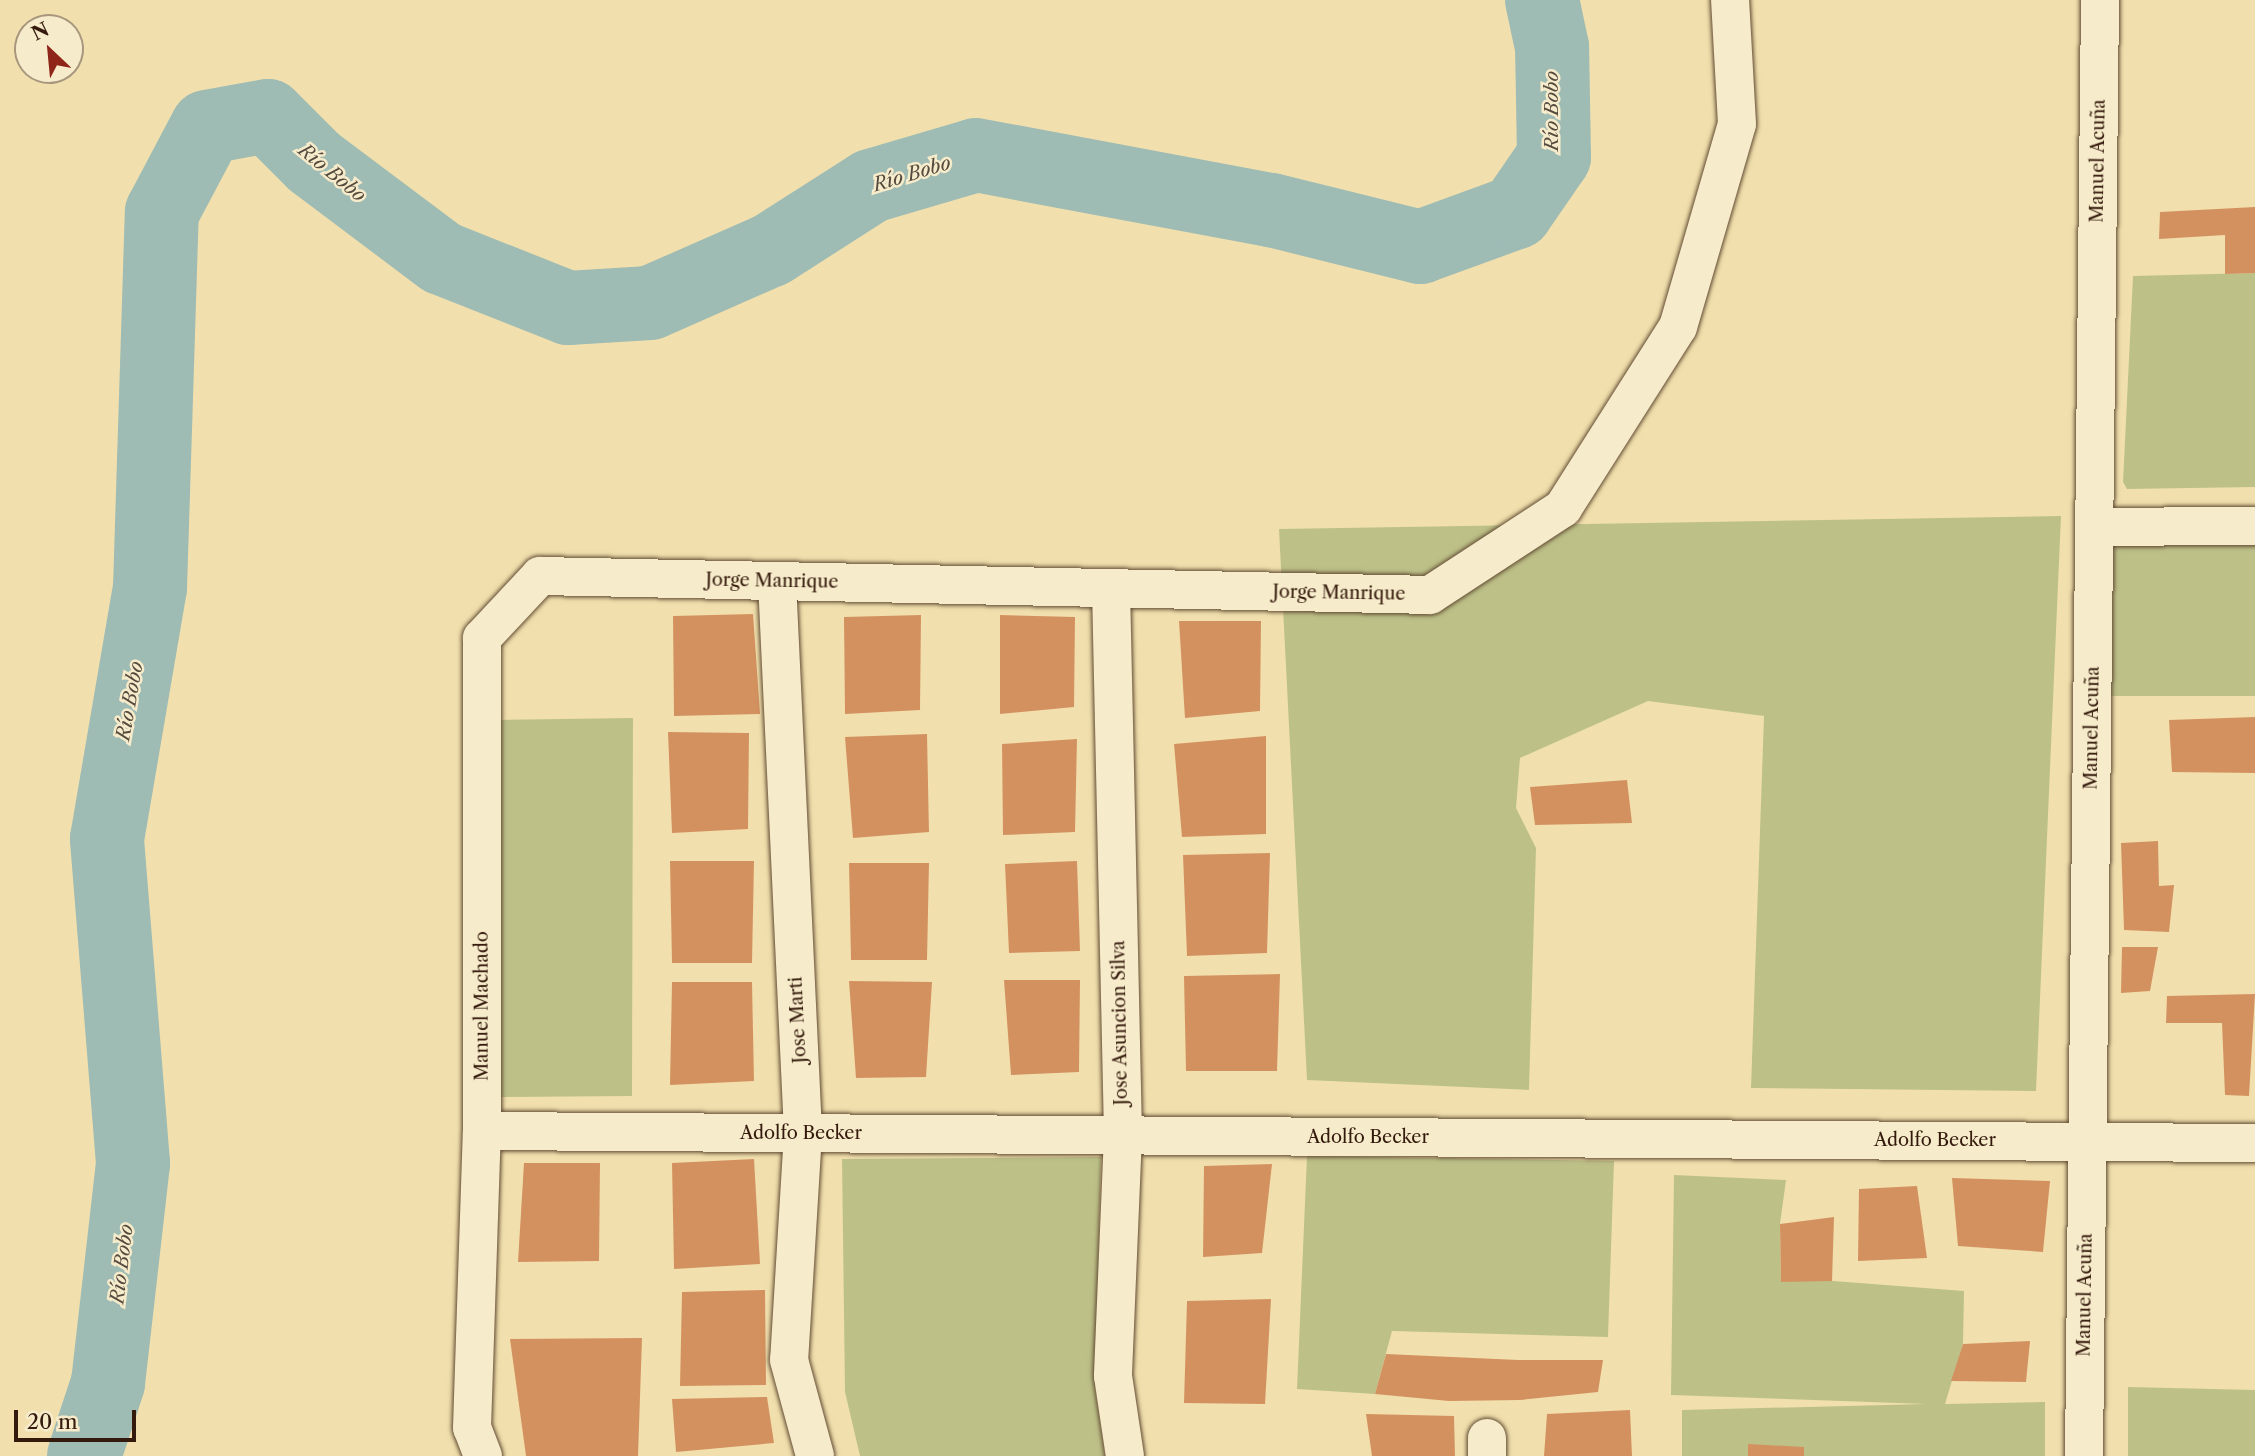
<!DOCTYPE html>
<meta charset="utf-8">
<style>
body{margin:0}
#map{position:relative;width:2255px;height:1456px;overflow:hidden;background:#f1e0ad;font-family:"Libre Caslon Text",serif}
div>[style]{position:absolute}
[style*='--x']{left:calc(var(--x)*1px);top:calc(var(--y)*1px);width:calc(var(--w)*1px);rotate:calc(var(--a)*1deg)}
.green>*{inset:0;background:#bdc188}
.river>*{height:74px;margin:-37px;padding:0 37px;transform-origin:37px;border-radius:37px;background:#9ebbb4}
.building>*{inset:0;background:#d49160}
.roads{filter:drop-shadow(0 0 2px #634c34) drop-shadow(0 0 2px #634c34)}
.minor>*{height:38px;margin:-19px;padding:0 19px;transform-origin:19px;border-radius:19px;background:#f6ebca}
span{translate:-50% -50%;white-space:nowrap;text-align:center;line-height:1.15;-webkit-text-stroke:5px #f6ebca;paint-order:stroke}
.street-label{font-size:18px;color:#341a0c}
.water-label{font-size:19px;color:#544a3e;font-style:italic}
.north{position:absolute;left:14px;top:14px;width:70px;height:70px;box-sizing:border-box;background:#f6ebca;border:2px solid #a8977e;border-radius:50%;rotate:334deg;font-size:19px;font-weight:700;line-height:28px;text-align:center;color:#341a0c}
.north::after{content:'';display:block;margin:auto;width:24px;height:32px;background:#8f2418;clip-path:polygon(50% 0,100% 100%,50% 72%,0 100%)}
.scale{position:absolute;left:14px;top:1410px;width:122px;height:32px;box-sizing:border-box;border:4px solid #341a0c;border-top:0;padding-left:9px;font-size:21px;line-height:24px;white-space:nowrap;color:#341a0c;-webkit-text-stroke:5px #f6ebca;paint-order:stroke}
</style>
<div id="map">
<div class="green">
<i style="clip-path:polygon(2255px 273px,2255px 487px,2127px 489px,2123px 482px,2133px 276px)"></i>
<i style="clip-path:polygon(2061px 516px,2036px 1091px,1751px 1088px,1764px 716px,1648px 701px,1520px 758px,1516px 808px,1536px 848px,1529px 1090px,1307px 1080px,1279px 529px)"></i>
<i style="clip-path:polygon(2107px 533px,2255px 534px,2255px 696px,2092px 696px)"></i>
<i style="clip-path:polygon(633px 718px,632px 1096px,493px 1097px,491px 720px)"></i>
<i style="clip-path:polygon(1307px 1156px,1614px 1161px,1608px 1337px,1392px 1331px,1375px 1394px,1297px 1389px)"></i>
<i style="clip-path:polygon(1101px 1157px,1095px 1389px,1105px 1456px,860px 1456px,845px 1392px,842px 1159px)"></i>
<i style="clip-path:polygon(1674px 1175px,1786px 1180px,1780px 1224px,1781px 1282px,1807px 1279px,1964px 1291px,1963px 1344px,1945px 1404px,2045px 1402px,2045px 1456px,1682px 1456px,1682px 1410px,1926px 1404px,1671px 1395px)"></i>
<i style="clip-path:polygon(2128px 1387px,2255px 1390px,2255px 1456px,2128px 1456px)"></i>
</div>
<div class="river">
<i style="--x:84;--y:1456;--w:77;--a:-71.8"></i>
<i style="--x:108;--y:1383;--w:221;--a:-83.5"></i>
<i style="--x:133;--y:1163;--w:325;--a:-94.6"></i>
<i style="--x:107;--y:839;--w:255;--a:-80.3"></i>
<i style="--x:150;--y:588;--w:376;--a:-88.2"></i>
<i style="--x:162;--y:212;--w:96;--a:-62.1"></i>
<i style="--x:207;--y:127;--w:62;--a:-10.2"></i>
<i style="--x:268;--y:116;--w:65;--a:45"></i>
<i style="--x:314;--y:162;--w:160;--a:36.9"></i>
<i style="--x:442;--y:258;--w:136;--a:21.6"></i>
<i style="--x:568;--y:308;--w:82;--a:-3.5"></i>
<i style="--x:650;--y:303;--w:132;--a:-23.7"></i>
<i style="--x:771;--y:250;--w:119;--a:-32.6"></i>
<i style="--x:871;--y:186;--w:109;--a:-16.4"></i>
<i style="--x:976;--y:155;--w:300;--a:10.6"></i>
<i style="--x:1271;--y:210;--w:154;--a:13.9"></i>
<i style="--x:1420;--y:247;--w:102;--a:-20"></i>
<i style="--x:1516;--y:212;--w:67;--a:-55.4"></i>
<i style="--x:1554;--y:157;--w:110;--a:-91"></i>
<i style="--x:1552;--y:47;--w:48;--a:-102"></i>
</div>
<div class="building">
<i style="clip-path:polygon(2255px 207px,2255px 273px,2225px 274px,2225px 235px,2159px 239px,2160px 212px)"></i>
<i style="clip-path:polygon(753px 614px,760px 714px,674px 716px,673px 616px)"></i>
<i style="clip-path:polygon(921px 615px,920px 710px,845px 714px,844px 617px)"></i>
<i style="clip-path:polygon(1000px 615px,1075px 617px,1074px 707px,1000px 714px)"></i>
<i style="clip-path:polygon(1179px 621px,1261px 621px,1260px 711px,1185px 718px)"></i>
<i style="clip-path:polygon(2255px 717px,2255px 773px,2172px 772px,2169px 720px)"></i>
<i style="clip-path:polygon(668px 732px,749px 733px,748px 829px,672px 833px)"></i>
<i style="clip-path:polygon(927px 734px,929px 832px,853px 838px,845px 737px)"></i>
<i style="clip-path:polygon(1266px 736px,1266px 834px,1182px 837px,1174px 744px)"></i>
<i style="clip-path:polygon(1077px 739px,1075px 832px,1003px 835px,1002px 744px)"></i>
<i style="clip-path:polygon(1627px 780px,1632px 823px,1535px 825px,1530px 787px)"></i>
<i style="clip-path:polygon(2158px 841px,2159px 886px,2174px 885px,2169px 932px,2124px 930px,2121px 843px)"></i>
<i style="clip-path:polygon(1270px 853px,1267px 953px,1187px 956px,1183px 855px)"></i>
<i style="clip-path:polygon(670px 861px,754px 861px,752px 963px,672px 963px)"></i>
<i style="clip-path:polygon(1077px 861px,1080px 951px,1009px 953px,1005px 864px)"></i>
<i style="clip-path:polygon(849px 863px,929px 863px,927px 960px,851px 960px)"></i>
<i style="clip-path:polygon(2122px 947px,2158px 947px,2150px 991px,2121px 993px)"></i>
<i style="clip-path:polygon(1280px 974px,1277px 1071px,1186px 1071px,1184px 976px)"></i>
<i style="clip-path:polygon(1004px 980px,1080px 980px,1079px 1072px,1011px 1075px)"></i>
<i style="clip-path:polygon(849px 981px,932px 982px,926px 1077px,856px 1078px)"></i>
<i style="clip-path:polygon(672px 982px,752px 982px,754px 1081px,670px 1085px)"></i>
<i style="clip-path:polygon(2255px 994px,2249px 1096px,2225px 1095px,2222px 1023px,2166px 1023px,2167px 996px)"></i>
<i style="clip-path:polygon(754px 1159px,760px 1264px,674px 1269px,672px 1163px)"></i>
<i style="clip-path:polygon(524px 1163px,600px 1163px,599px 1261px,518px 1262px)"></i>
<i style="clip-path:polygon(1272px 1164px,1262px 1253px,1203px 1257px,1204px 1166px)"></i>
<i style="clip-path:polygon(1952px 1178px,2050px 1181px,2043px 1252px,1958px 1246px)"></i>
<i style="clip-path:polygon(1917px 1186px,1927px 1258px,1858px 1261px,1859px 1189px)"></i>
<i style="clip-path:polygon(1834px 1217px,1832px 1281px,1781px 1282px,1780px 1224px)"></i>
<i style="clip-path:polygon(765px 1290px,766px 1385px,680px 1386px,682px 1292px)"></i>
<i style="clip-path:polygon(1271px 1299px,1265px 1404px,1184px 1403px,1187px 1301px)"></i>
<i style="clip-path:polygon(642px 1338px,638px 1456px,526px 1456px,510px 1339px)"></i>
<i style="clip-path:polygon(2030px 1341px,2026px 1382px,1951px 1381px,1963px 1344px)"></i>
<i style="clip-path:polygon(1386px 1354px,1518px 1360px,1603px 1360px,1598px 1392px,1520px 1400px,1449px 1401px,1375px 1394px)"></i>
<i style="clip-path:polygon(767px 1397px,774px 1443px,676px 1452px,672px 1399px)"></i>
<i style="clip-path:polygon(1630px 1410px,1632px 1456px,1544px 1456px,1547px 1414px)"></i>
<i style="clip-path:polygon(1366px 1414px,1454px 1416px,1455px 1456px,1372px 1456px)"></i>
<i style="clip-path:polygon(1748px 1444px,1804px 1447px,1804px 1456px,1748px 1456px)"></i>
</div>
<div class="roads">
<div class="minor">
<i style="--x:2094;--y:527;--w:161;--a:-0.4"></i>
<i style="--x:777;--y:581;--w:553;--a:87.3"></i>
<i style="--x:803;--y:1133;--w:227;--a:93.5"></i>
<i style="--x:789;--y:1360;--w:99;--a:74.8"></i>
<i style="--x:1111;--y:588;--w:547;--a:88.74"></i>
<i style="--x:1123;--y:1135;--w:241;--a:92.4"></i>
<i style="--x:1113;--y:1376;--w:81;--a:81.5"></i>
<i style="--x:482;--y:1131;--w:1773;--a:0.39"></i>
<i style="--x:483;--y:1456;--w:30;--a:-111"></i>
<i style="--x:472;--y:1428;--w:297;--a:-88.1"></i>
<i style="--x:482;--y:1131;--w:493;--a:-90"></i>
<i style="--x:482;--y:638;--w:85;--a:-46.9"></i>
<i style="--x:540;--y:576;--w:890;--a:1.22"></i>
<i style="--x:1430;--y:595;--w:159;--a:-33.2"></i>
<i style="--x:1563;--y:508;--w:214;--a:-57.6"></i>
<i style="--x:1678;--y:327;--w:211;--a:-73.8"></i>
<i style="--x:1737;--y:124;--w:124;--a:-93.2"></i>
<i style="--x:1487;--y:1456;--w:18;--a:-90"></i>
<i style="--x:2084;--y:1456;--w:1456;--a:-89.37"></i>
</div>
</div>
<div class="street-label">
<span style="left:2098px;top:161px;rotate:-89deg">Manuel Acuña</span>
<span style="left:772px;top:581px;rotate:1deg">Jorge Manrique</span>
<span style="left:1339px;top:593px;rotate:1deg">Jorge Manrique</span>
<span style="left:2092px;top:728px;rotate:-89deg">Manuel Acuña</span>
<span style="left:482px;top:1006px;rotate:-90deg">Manuel Machado</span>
<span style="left:798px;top:1020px;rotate:-93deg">Jose Marti</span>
<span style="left:1120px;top:1023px;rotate:-91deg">Jose Asuncion Silva</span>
<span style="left:801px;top:1133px">Adolfo Becker</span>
<span style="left:1368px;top:1137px">Adolfo Becker</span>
<span style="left:1935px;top:1140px">Adolfo Becker</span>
<span style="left:2085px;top:1295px;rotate:-89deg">Manuel Acuña</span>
</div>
<div class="water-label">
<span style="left:1552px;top:111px;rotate:-90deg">Río Bobo</span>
<span style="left:332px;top:173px;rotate:39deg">Río Bobo</span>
<span style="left:912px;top:174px;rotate:-17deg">Río Bobo</span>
<span style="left:130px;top:701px;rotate:-80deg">Río Bobo</span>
<span style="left:122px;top:1264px;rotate:-83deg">Río Bobo</span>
</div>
<div class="north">N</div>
<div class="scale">20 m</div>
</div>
